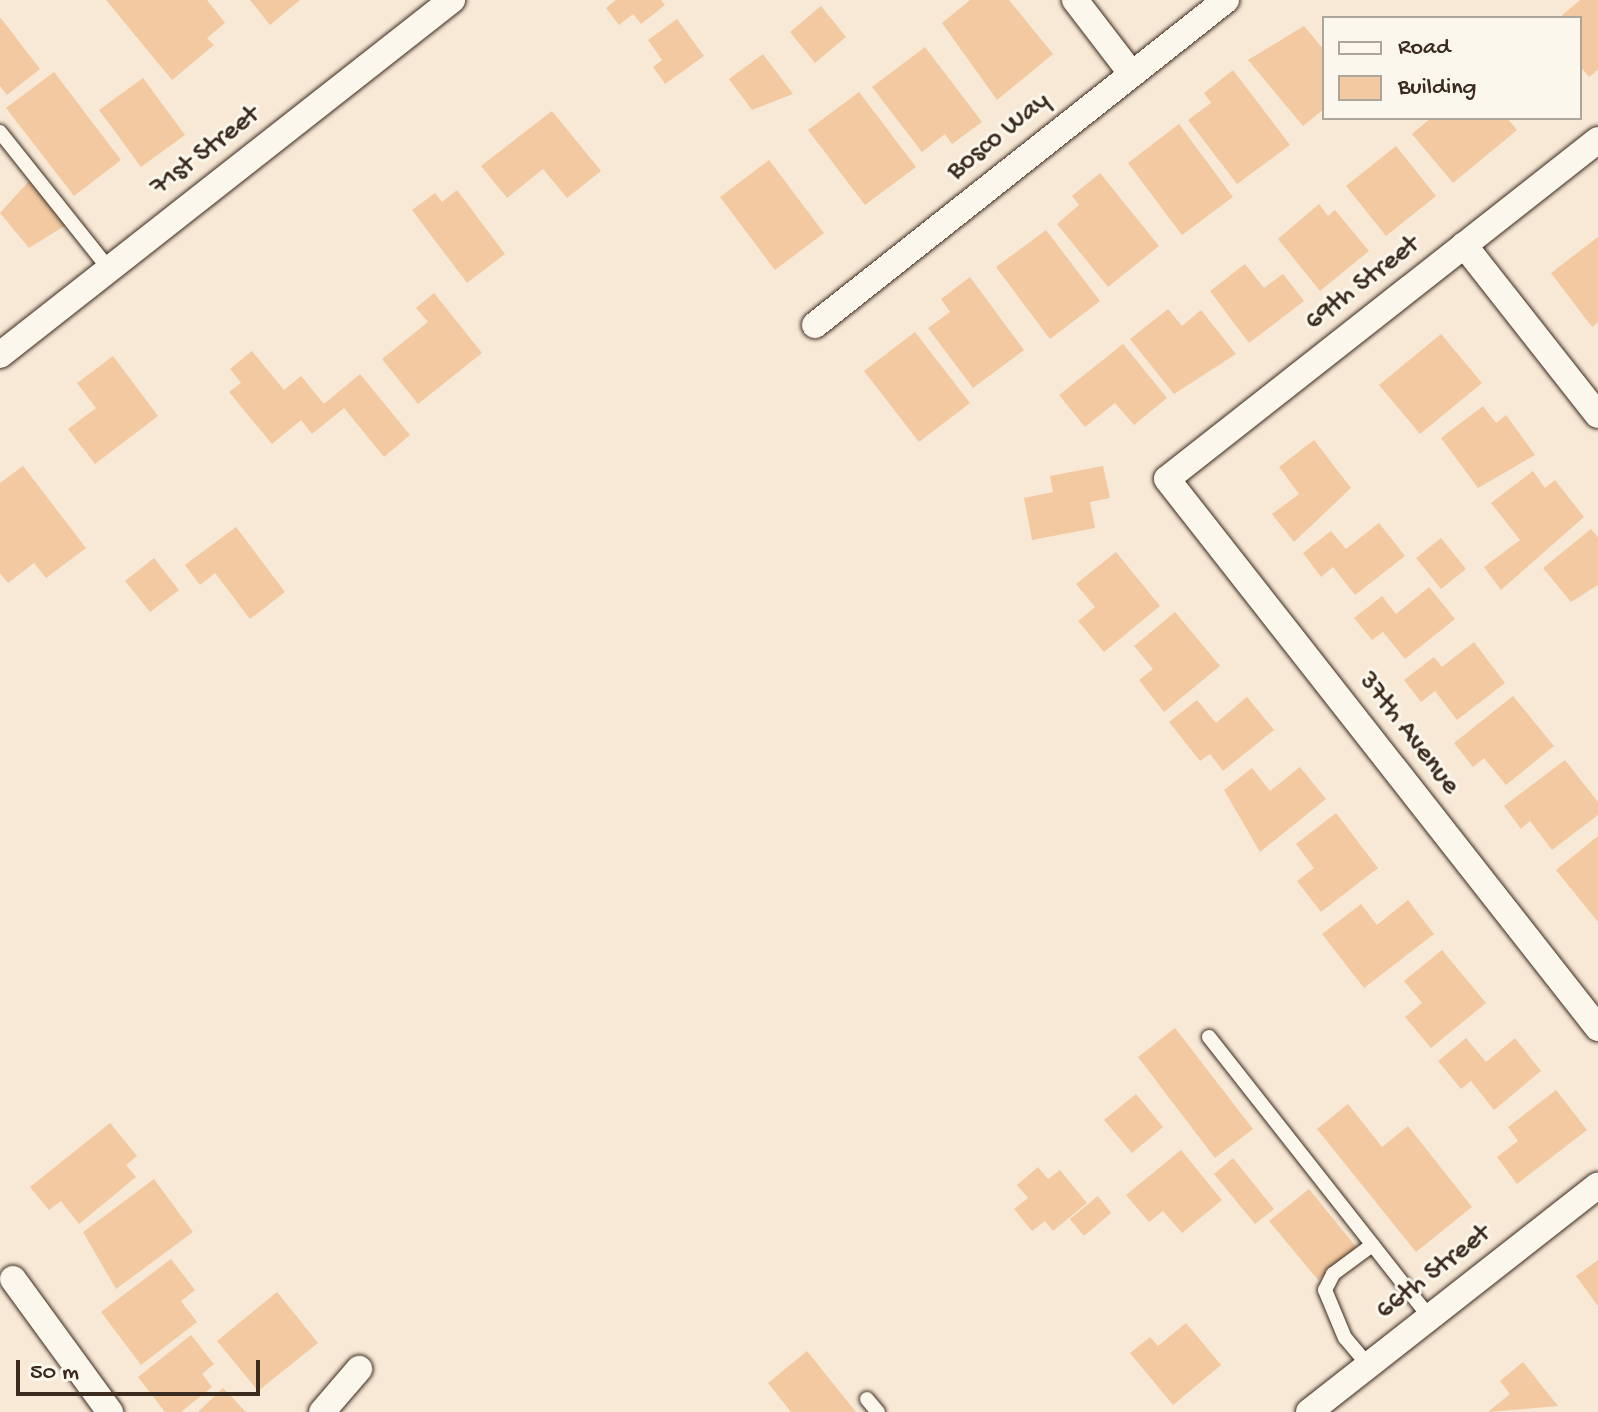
<!DOCTYPE html>
<style>
body{margin:0}
#map{position:relative;width:1598px;height:1412px;overflow:hidden;background:#f8e9d6;font-family:"Gochi Hand",sans-serif}
div>[style]{position:absolute}
[style*='--x']{left:calc(var(--x)*1px);top:calc(var(--y)*1px);width:calc(var(--w)*1px);rotate:calc(var(--a)*1deg)}
.building>*{inset:0;background:#f2c9a1}
.roads{filter:drop-shadow(0 0 2px #3b2a1e) drop-shadow(0 0 2px #3b2a1e)}
.service>*{height:14px;margin:-7px;padding:0 7px;transform-origin:7px;border-radius:7px;background:#fbf7ec}
.minor>*{height:26px;margin:-13px;padding:0 13px;transform-origin:13px;border-radius:13px;background:#fbf7ec}
span{translate:-50% -50%;white-space:nowrap;text-align:center;line-height:1.15;-webkit-text-stroke:6px #fbf7ec;paint-order:stroke}
.street-label{font-size:28px;color:#3b2a1e}
.legend{position:absolute;left:1322px;top:16px;width:260px;height:104px;box-sizing:border-box;background:#fbf7ec;border:2px solid #aea59a;margin:0;padding:10px 14px;list-style:none;font-size:24px;color:#3b2a1e}
.legend li{display:flex;align-items:center;gap:16px;height:40px}
.legend b{width:40px;border:2px solid #aea59a}
.scale{position:absolute;left:16px;top:1360px;width:244px;height:36px;box-sizing:border-box;border:4px solid #3b2a1e;border-top:0;padding-left:10px;font-size:24px;line-height:28px;white-space:nowrap;color:#3b2a1e;-webkit-text-stroke:6px #fbf7ec;paint-order:stroke}
</style>
<div id="map">
<div class="building">
<i style="clip-path:polygon(106px 0,207px 0,225px 23px,207px 38px,214px 45px,172px 80px)"></i>
<i style="clip-path:polygon(250px 0,300px 0,270px 25px)"></i>
<i style="clip-path:polygon(616px 0,661px 0,665px 5px,641px 24px,633px 14px,619px 25px,606px 8px)"></i>
<i style="clip-path:polygon(970px 0,1009px 0,1053px 54px,997px 100px,942px 23px)"></i>
<i style="clip-path:polygon(1580px 0,1598px 0,1598px 70px,1589px 77px,1580px 66px,1580px 18px,1559px 18px)"></i>
<i style="clip-path:polygon(821px 6px,846px 37px,815px 63px,790px 32px)"></i>
<i style="clip-path:polygon(0 17px,40px 69px,7px 95px,0 86px)"></i>
<i style="clip-path:polygon(677px 19px,704px 56px,665px 84px,653px 67px,662px 60px,648px 40px)"></i>
<i style="clip-path:polygon(1304px 26px,1324px 50px,1324px 109px,1303px 126px,1248px 60px)"></i>
<i style="clip-path:polygon(925px 47px,982px 122px,952px 144px,945px 134px,922px 152px,872px 87px)"></i>
<i style="clip-path:polygon(763px 54px,793px 94px,752px 110px,729px 79px)"></i>
<i style="clip-path:polygon(1233px 70px,1290px 145px,1237px 184px,1188px 120px,1211px 103px,1204px 93px)"></i>
<i style="clip-path:polygon(54px 72px,121px 160px,74px 196px,6px 108px)"></i>
<i style="clip-path:polygon(143px 78px,185px 135px,141px 167px,99px 110px)"></i>
<i style="clip-path:polygon(859px 92px,916px 167px,865px 205px,808px 130px)"></i>
<i style="clip-path:polygon(552px 111px,601px 171px,567px 198px,543px 169px,507px 198px,481px 166px)"></i>
<i style="clip-path:polygon(1431px 118px,1507px 118px,1517px 130px,1453px 183px,1412px 134px)"></i>
<i style="clip-path:polygon(1179px 124px,1233px 197px,1182px 235px,1128px 163px)"></i>
<i style="clip-path:polygon(1396px 146px,1436px 196px,1386px 236px,1346px 186px)"></i>
<i style="clip-path:polygon(769px 160px,824px 233px,775px 270px,720px 197px)"></i>
<i style="clip-path:polygon(1100px 173px,1159px 246px,1108px 287px,1057px 224px,1079px 205px,1072px 196px)"></i>
<i style="clip-path:polygon(29px 181px,66px 225px,29px 248px,0 213px)"></i>
<i style="clip-path:polygon(457px 190px,505px 254px,467px 283px,412px 210px,435px 193px,442px 202px)"></i>
<i style="clip-path:polygon(1319px 204px,1328px 216px,1335px 210px,1369px 251px,1320px 291px,1278px 239px)"></i>
<i style="clip-path:polygon(1046px 230px,1100px 301px,1050px 339px,996px 267px)"></i>
<i style="clip-path:polygon(1598px 237px,1598px 322px,1592px 327px,1551px 273px)"></i>
<i style="clip-path:polygon(1245px 264px,1264px 288px,1283px 274px,1304px 301px,1249px 343px,1210px 291px)"></i>
<i style="clip-path:polygon(970px 277px,1024px 350px,973px 388px,928px 328px,950px 312px,941px 299px)"></i>
<i style="clip-path:polygon(434px 293px,482px 353px,418px 404px,382px 359px,428px 322px,416px 308px)"></i>
<i style="clip-path:polygon(1168px 309px,1182px 326px,1201px 310px,1236px 354px,1174px 394px,1130px 339px)"></i>
<i style="clip-path:polygon(915px 332px,970px 403px,919px 442px,864px 371px)"></i>
<i style="clip-path:polygon(1441px 334px,1482px 383px,1420px 434px,1379px 385px)"></i>
<i style="clip-path:polygon(1123px 344px,1167px 398px,1134px 425px,1115px 403px,1085px 427px,1059px 395px)"></i>
<i style="clip-path:polygon(252px 351px,284px 390px,301px 376px,324px 404px,360px 374px,410px 435px,384px 457px,344px 408px,312px 434px,301px 420px,272px 444px,229px 392px,241px 383px,230px 369px)"></i>
<i style="clip-path:polygon(113px 356px,158px 416px,95px 464px,68px 429px,96px 408px,77px 383px)"></i>
<i style="clip-path:polygon(1483px 406px,1496px 423px,1506px 415px,1535px 455px,1478px 488px,1441px 438px)"></i>
<i style="clip-path:polygon(1314px 440px,1351px 488px,1294px 542px,1272px 514px,1299px 494px,1279px 467px)"></i>
<i style="clip-path:polygon(23px 466px,86px 548px,46px 578px,34px 563px,8px 583px,0 573px,0 483px)"></i>
<i style="clip-path:polygon(1103px 466px,1110px 498px,1090px 502px,1095px 528px,1032px 540px,1024px 498px,1053px 492px,1050px 476px)"></i>
<i style="clip-path:polygon(1533px 471px,1545px 488px,1555px 480px,1584px 517px,1501px 590px,1484px 567px,1520px 540px,1491px 503px)"></i>
<i style="clip-path:polygon(1379px 523px,1405px 556px,1355px 595px,1333px 567px,1321px 577px,1303px 553px,1331px 531px,1346px 549px)"></i>
<i style="clip-path:polygon(236px 527px,285px 592px,250px 619px,215px 573px,200px 585px,185px 565px)"></i>
<i style="clip-path:polygon(1591px 529px,1598px 537px,1598px 585px,1571px 602px,1543px 568px)"></i>
<i style="clip-path:polygon(1441px 538px,1466px 569px,1441px 589px,1416px 558px)"></i>
<i style="clip-path:polygon(1116px 552px,1160px 606px,1104px 652px,1078px 621px,1095px 607px,1076px 584px)"></i>
<i style="clip-path:polygon(154px 558px,179px 590px,150px 612px,125px 581px)"></i>
<i style="clip-path:polygon(1429px 587px,1455px 619px,1405px 659px,1383px 632px,1372px 640px,1354px 618px,1382px 596px,1396px 614px)"></i>
<i style="clip-path:polygon(1175px 612px,1220px 666px,1164px 712px,1139px 680px,1153px 669px,1134px 646px)"></i>
<i style="clip-path:polygon(1474px 642px,1505px 683px,1457px 720px,1435px 691px,1421px 702px,1404px 680px,1434px 657px,1442px 667px)"></i>
<i style="clip-path:polygon(1513px 696px,1554px 746px,1506px 785px,1484px 758px,1473px 767px,1454px 743px)"></i>
<i style="clip-path:polygon(1247px 697px,1274px 730px,1223px 771px,1210px 754px,1200px 761px,1169px 722px,1197px 700px,1216px 723px)"></i>
<i style="clip-path:polygon(1565px 760px,1598px 802px,1598px 815px,1552px 850px,1530px 821px,1521px 829px,1504px 806px)"></i>
<i style="clip-path:polygon(1300px 767px,1326px 799px,1260px 852px,1224px 790px,1252px 768px,1270px 791px)"></i>
<i style="clip-path:polygon(1336px 813px,1378px 868px,1321px 912px,1297px 881px,1314px 868px,1296px 844px)"></i>
<i style="clip-path:polygon(1598px 836px,1598px 922px,1556px 870px)"></i>
<i style="clip-path:polygon(1408px 900px,1434px 934px,1364px 988px,1322px 934px,1361px 904px,1377px 925px)"></i>
<i style="clip-path:polygon(1442px 950px,1486px 1003px,1431px 1048px,1405px 1017px,1422px 1003px,1404px 981px)"></i>
<i style="clip-path:polygon(1175px 1028px,1253px 1129px,1215px 1158px,1138px 1057px)"></i>
<i style="clip-path:polygon(1466px 1038px,1486px 1062px,1515px 1038px,1541px 1071px,1494px 1110px,1471px 1081px,1461px 1089px,1438px 1061px)"></i>
<i style="clip-path:polygon(1556px 1090px,1587px 1130px,1517px 1184px,1497px 1157px,1518px 1141px,1508px 1127px)"></i>
<i style="clip-path:polygon(1136px 1094px,1163px 1127px,1132px 1153px,1104px 1120px)"></i>
<i style="clip-path:polygon(1348px 1104px,1382px 1147px,1408px 1126px,1472px 1207px,1416px 1252px,1317px 1129px)"></i>
<i style="clip-path:polygon(110px 1123px,137px 1156px,126px 1165px,136px 1177px,79px 1224px,61px 1201px,49px 1210px,30px 1187px)"></i>
<i style="clip-path:polygon(1181px 1150px,1222px 1200px,1182px 1233px,1163px 1211px,1149px 1222px,1126px 1195px)"></i>
<i style="clip-path:polygon(1233px 1158px,1274px 1209px,1255px 1224px,1214px 1174px)"></i>
<i style="clip-path:polygon(1038px 1167px,1048px 1179px,1060px 1170px,1087px 1203px,1053px 1231px,1045px 1221px,1032px 1231px,1014px 1209px,1028px 1198px,1017px 1185px)"></i>
<i style="clip-path:polygon(154px 1179px,193px 1232px,116px 1289px,83px 1232px)"></i>
<i style="clip-path:polygon(1309px 1189px,1357px 1248px,1318px 1280px,1269px 1221px)"></i>
<i style="clip-path:polygon(1098px 1196px,1111px 1213px,1084px 1236px,1070px 1219px)"></i>
<i style="clip-path:polygon(171px 1259px,195px 1290px,181px 1301px,197px 1322px,141px 1365px,101px 1312px)"></i>
<i style="clip-path:polygon(1598px 1260px,1598px 1306px,1576px 1276px)"></i>
<i style="clip-path:polygon(277px 1292px,318px 1343px,258px 1391px,217px 1341px)"></i>
<i style="clip-path:polygon(1186px 1323px,1221px 1365px,1173px 1405px,1130px 1353px,1150px 1337px,1158px 1346px)"></i>
<i style="clip-path:polygon(191px 1335px,214px 1364px,202px 1374px,212px 1387px,181px 1412px,165px 1412px,138px 1377px)"></i>
<i style="clip-path:polygon(807px 1351px,856px 1412px,791px 1412px,768px 1383px)"></i>
<i style="clip-path:polygon(1523px 1362px,1558px 1406px,1488px 1412px,1510px 1394px,1500px 1381px)"></i>
<i style="clip-path:polygon(223px 1388px,246px 1412px,198px 1412px)"></i>
</div>
<div class="roads">
<div class="service">
<i style="--x:0;--y:132;--w:175;--a:51.5"></i>
<i style="--x:1209;--y:1037;--w:356;--a:51.8"></i>
<i style="--x:1368;--y:1365;--w:35;--a:-130"></i>
<i style="--x:1345;--y:1338;--w:52;--a:-112.6"></i>
<i style="--x:1325;--y:1290;--w:18;--a:-63"></i>
<i style="--x:1333;--y:1274;--w:49;--a:-36.6"></i>
<i style="--x:867;--y:1399;--w:17;--a:50"></i>
</div>
<div class="minor">
<i style="--x:1075;--y:0;--w:92;--a:52.5"></i>
<i style="--x:1598;--y:140;--w:548;--a:141.81"></i>
<i style="--x:1167;--y:479;--w:698;--a:51.87"></i>
<i style="--x:1464;--y:245;--w:216;--a:51.8"></i>
<i style="--x:815;--y:325;--w:524;--a:-38.34"></i>
<i style="--x:0;--y:355;--w:575;--a:-38.15"></i>
<i style="--x:13;--y:1279;--w:165;--a:53.9"></i>
<i style="--x:322;--y:1412;--w:57;--a:-49.3"></i>
<i style="--x:1309;--y:1412;--w:367;--a:-38.1"></i>
</div>
</div>
<div class="street-label">
<span style="left:999px;top:137px;rotate:-39deg">Bosco Way</span>
<span style="left:206px;top:152px;rotate:-38deg">71st Street</span>
<span style="left:1363px;top:284px;rotate:-38deg">69th Street</span>
<span style="left:1408px;top:734px;rotate:52deg">37th Avenue</span>
<span style="left:1434px;top:1273px;rotate:-38deg">66th Street</span>
</div>
<ul class="legend">
<li><b style="height:10px;background:#fbf7ec"></b>Road</li>
<li><b style="height:22px;background:#f2c9a1"></b>Building</li>
</ul>
<div class="scale">50 m</div>
</div>
